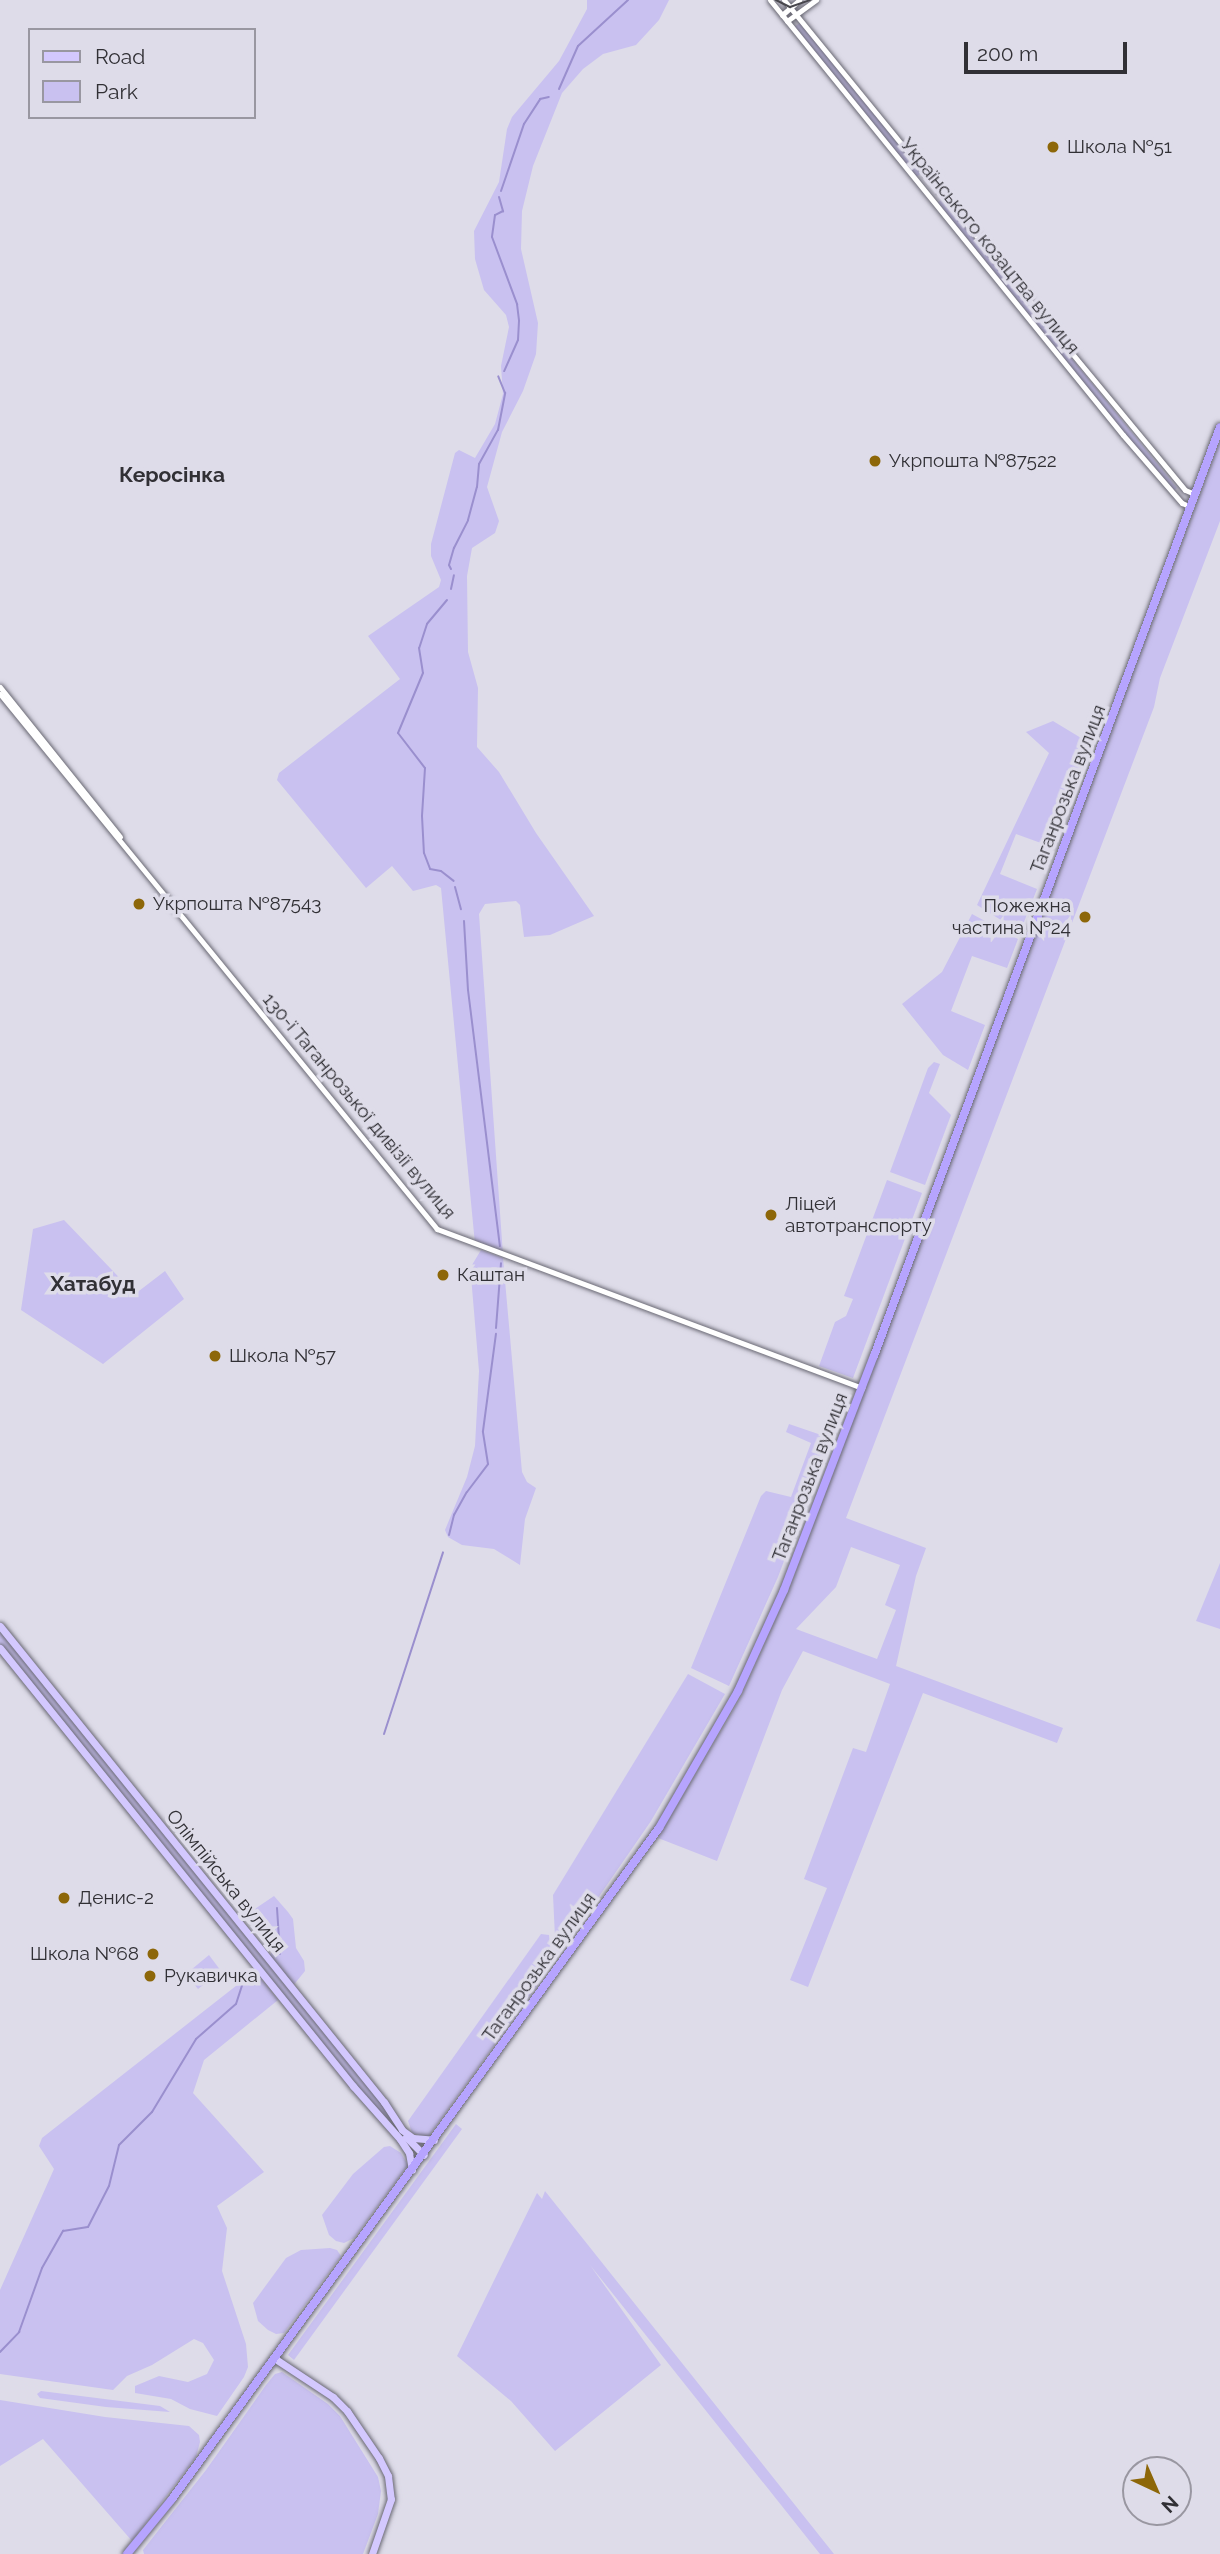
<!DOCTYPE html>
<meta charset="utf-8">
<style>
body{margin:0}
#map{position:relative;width:1220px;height:2554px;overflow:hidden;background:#dedce9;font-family:Raleway,sans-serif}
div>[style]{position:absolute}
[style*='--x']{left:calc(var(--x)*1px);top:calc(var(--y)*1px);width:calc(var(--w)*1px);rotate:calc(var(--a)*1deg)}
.green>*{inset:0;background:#c9c1f0}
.stream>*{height:2px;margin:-1px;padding:0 1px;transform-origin:1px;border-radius:1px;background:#9a8fce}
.roads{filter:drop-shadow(0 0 2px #696873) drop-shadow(0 0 2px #696873)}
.minor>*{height:5px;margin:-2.5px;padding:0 2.5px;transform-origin:2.5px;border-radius:2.5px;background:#fff}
.major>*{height:7px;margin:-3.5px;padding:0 3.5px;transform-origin:3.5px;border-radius:3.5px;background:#d3c8fe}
.highway>*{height:8px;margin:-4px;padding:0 4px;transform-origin:4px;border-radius:4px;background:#b6a4fe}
.tram>*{height:2px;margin:-1px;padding:0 1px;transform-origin:1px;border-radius:1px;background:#47464c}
.dots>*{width:19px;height:19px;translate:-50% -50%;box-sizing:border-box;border:4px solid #dedce9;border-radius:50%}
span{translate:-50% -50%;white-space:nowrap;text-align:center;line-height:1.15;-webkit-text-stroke:7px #dedce9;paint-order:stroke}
.poi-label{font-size:19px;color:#313035}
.left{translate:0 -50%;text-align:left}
.right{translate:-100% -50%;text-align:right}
.street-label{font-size:19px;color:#313035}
.neighbourhood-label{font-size:21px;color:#313035;font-weight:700}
.legend{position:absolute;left:28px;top:28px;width:228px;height:91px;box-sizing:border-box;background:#dedce9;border:2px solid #9997a1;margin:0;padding:9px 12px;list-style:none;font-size:21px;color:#313035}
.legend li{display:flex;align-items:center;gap:14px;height:35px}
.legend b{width:35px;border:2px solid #9997a1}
.north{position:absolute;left:1122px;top:2456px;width:70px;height:70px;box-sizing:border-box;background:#dedce9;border:2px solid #9997a1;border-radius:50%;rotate:136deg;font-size:19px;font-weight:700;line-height:28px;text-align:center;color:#313035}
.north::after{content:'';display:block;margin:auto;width:24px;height:32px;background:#8d6709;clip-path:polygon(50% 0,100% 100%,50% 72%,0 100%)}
.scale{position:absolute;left:964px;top:42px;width:163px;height:32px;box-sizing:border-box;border:4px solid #313035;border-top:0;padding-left:9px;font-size:21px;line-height:24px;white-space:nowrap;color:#313035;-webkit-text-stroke:5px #dedce9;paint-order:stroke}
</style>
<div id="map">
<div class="green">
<i style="clip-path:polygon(587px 0,669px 0,659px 20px,636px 45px,603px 54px,583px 69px,562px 93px,533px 166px,522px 211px,521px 249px,538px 323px,536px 354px,523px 391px,502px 432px,487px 487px,499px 521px,495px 533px,472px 548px,467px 576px,468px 652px,478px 688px,477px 747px,499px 772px,536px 833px,594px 916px,550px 935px,524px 937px,520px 905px,516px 901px,485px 904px,479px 914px,503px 1255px,475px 1244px,441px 888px,436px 885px,413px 891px,392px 866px,366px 888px,277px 780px,279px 773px,400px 679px,368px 636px,439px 587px,441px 580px,431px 556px,431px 544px,455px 453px,459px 450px,475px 458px,495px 424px,503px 394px,501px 366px,509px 327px,506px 315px,484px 290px,475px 259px,474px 231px,499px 182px,507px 129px,512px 117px,559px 61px,587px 9px)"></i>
<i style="clip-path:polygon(800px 23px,922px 173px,916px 177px,794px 27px)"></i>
<i style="clip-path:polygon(942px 199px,1177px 488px,1172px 492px,937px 203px)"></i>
<i style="clip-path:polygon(evenodd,1220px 441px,1220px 521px,1160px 678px,1154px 707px,846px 1518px,926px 1548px,916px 1576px,896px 1666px,1063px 1728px,1057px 1743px,923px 1693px,808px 1987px,790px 1980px,827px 1888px,804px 1879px,853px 1748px,866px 1752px,890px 1684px,803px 1651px,782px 1690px,717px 1861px,658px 1838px,741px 1697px,792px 1582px,1220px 441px,851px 1547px,900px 1565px,885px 1605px,896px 1610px,877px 1659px,796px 1629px,836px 1587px,851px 1547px)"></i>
<i style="clip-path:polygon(1053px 721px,1091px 744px,1052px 847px,1016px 834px,1000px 874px,1037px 889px,1020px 932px,977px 905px,1049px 753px,1026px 732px)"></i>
<i style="clip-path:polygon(972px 914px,1018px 939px,1007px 968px,972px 956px,951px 1011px,985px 1025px,968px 1070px,943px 1055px,902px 1004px,942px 972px)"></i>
<i style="clip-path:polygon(934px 1062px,940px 1064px,929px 1093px,951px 1115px,925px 1185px,890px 1172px,928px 1068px)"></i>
<i style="clip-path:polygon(887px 1180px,922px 1193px,853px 1378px,819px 1366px,835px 1322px,846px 1316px,853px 1299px,844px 1296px)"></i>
<i style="clip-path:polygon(64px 1220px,135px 1294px,165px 1271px,184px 1299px,103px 1364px,21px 1310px,33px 1229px)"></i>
<i style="clip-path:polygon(481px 1250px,503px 1258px,522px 1472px,527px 1482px,536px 1488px,525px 1519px,520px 1565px,494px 1549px,462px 1545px,448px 1537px,445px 1530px,467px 1477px,475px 1446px,479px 1371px,471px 1276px,472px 1265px)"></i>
<i style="clip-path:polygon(789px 1424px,830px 1438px,778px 1577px,729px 1686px,691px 1668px,761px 1496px,766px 1491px,791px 1497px,811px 1443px,786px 1432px)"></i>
<i style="clip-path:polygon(1220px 1563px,1220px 1629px,1196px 1621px)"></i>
<i style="clip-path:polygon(0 1626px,268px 1959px,273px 1950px,250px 1921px,249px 1913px,274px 1896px,288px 1912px,293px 1919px,296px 1948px,304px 1961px,305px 1971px,292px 1987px,394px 2116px,386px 2125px,0 1648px)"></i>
<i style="clip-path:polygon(688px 1674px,725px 1694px,651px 1821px,556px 1959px,553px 1895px)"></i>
<i style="clip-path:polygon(541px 1934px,549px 1935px,552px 1965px,428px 2137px,412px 2133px,408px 2121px)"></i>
<i style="clip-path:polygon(209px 1955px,221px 1971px,198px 1989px,186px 1974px)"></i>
<i style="clip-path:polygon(255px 1971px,278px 2000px,204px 2060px,193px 2093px,264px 2172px,217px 2206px,227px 2228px,222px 2271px,246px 2344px,248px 2367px,244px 2377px,217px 2416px,190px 2409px,171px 2399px,135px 2393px,135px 2386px,159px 2376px,188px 2382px,207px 2374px,214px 2360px,203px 2343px,194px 2339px,152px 2365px,127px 2376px,113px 2390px,0 2374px,0 2290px,54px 2169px,39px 2146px,42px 2138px)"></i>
<i style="clip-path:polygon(456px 2124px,462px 2129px,294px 2360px,288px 2355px)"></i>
<i style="clip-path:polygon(390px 2146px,401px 2153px,408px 2165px,354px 2238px,344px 2243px,336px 2241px,329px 2235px,322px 2215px,353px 2174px,384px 2147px)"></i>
<i style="clip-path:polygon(545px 2191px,834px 2554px,820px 2554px,590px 2265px,661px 2365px,555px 2451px,511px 2401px,457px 2356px,537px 2193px,542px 2199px)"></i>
<i style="clip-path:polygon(330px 2248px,337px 2250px,341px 2256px,284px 2333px,276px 2334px,268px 2330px,258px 2321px,253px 2303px,286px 2258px,301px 2250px)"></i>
<i style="clip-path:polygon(282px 2372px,328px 2404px,340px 2416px,378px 2477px,381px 2491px,378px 2514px,363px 2554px,144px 2554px,143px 2550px,206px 2470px,266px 2385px,275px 2374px)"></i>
<i style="clip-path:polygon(41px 2391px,160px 2406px,170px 2412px,106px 2407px,40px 2398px,37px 2394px)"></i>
<i style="clip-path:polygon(0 2400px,105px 2417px,189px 2426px,199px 2435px,200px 2442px,196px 2457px,132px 2541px,43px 2439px,0 2466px)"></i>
</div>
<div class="stream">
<i style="--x:559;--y:89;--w:47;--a:-66.2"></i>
<i style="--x:578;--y:46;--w:68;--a:-42.6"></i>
<i style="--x:501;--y:191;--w:71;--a:-71.1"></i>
<i style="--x:524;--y:124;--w:30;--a:-57"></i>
<i style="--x:540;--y:99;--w:9;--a:-13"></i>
<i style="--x:499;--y:197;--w:15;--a:74"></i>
<i style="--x:503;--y:211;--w:9;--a:153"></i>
<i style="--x:495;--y:215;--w:22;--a:98"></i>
<i style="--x:492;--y:237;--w:72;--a:69.5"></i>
<i style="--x:517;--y:304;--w:17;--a:83"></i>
<i style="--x:519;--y:321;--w:19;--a:93"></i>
<i style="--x:518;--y:340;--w:34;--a:114"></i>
<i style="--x:451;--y:569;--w:4;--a:-117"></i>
<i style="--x:449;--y:565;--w:18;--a:-74"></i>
<i style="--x:454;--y:548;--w:31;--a:-63"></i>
<i style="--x:468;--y:520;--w:34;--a:-75"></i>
<i style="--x:477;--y:487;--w:23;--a:-85"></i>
<i style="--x:479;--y:464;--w:39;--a:-61"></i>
<i style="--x:498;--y:430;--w:38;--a:-79"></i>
<i style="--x:505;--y:393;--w:18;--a:-112"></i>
<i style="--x:451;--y:589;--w:14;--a:-78"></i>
<i style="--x:447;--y:600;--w:31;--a:130"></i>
<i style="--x:427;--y:624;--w:25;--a:108"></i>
<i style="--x:419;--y:648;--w:25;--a:81"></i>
<i style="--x:423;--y:673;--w:65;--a:112.6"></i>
<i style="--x:398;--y:733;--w:44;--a:52.4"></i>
<i style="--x:425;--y:768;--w:48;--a:93.6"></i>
<i style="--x:422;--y:816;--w:37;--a:87"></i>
<i style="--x:424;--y:853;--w:17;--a:69"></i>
<i style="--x:430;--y:869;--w:11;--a:10"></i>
<i style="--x:441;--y:871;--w:16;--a:38"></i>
<i style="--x:455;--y:887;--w:23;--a:75"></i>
<i style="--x:464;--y:921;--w:69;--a:86.7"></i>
<i style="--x:468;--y:990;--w:258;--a:82.9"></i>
<i style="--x:496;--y:1328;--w:65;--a:-85.6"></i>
<i style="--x:449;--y:1535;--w:21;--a:-76"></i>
<i style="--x:454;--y:1515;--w:26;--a:-61"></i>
<i style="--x:467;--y:1492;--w:35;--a:-53"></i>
<i style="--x:488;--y:1464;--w:33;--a:-99"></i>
<i style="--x:483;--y:1431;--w:98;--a:-82.4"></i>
<i style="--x:384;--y:1734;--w:191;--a:-72"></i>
<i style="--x:277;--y:1908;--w:46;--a:86.3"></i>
<i style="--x:0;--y:2352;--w:28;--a:-46"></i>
<i style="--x:19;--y:2332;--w:68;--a:-70.2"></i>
<i style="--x:42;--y:2268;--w:43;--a:-60.4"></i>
<i style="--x:63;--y:2231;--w:25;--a:-9"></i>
<i style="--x:88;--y:2227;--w:46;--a:-62.9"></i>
<i style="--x:109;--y:2186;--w:42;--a:-76.3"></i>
<i style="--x:119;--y:2145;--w:47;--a:-45"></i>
<i style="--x:152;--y:2112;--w:85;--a:-58.9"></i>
<i style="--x:196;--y:2039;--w:53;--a:-41.2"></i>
<i style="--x:236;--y:2004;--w:23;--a:-72"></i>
</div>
<div class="roads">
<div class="minor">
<i style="--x:770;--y:0;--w:560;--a:50.94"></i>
<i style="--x:1123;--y:435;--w:90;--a:49.1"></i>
<i style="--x:1182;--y:503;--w:10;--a:24"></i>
<i style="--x:784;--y:0;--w:431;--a:50.8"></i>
<i style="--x:1056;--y:334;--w:202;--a:50.4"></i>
<i style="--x:1185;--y:490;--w:11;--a:22"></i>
<i style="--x:782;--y:15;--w:23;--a:-41"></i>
<i style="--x:787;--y:21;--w:36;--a:-36"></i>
<i style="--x:0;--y:687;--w:192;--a:51.3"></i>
<i style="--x:0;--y:694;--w:691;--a:50.76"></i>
<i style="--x:437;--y:1229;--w:454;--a:20.5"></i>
</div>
<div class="major">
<i style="--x:0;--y:1626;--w:612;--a:51.11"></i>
<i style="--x:384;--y:2102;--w:33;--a:57"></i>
<i style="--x:402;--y:2130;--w:14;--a:36"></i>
<i style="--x:413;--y:2138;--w:21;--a:5"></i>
<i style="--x:0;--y:1648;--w:563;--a:51.13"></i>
<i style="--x:353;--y:2086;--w:71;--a:48.4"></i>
<i style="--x:400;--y:2139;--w:17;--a:57"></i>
<i style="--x:409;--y:2153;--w:17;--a:80"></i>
<i style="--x:406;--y:2137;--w:25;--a:45"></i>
<i style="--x:274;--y:2358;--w:71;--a:33.5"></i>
<i style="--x:333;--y:2397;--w:20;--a:45"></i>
<i style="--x:347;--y:2411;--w:57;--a:55.8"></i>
<i style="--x:379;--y:2458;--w:20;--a:63"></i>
<i style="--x:388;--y:2476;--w:23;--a:83"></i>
<i style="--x:391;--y:2499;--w:58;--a:109.1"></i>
</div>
<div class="highway">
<i style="--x:127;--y:2554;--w:71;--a:-50.7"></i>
<i style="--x:172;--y:2499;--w:829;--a:-54.03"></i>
<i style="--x:659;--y:1828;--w:158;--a:-60"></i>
<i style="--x:738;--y:1691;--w:111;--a:-65.5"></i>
<i style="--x:784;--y:1590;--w:251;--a:-69"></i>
<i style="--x:874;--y:1356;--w:991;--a:-69.57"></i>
</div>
</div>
<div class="tram">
<i style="--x:776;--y:0;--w:16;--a:27"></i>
<i style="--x:790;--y:7;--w:21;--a:-19"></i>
</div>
<div class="dots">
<i style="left:1053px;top:147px;background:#8d6709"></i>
<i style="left:875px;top:461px;background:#8d6709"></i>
<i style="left:139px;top:904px;background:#8d6709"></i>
<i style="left:1085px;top:917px;background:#8d6709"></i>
<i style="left:771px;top:1215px;background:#8d6709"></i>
<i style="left:443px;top:1275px;background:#8d6709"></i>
<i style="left:215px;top:1356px;background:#8d6709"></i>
<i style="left:64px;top:1898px;background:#8d6709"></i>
<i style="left:153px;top:1954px;background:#8d6709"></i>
<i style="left:150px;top:1976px;background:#8d6709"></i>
</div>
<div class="poi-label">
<span class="left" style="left:1067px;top:147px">Школа №51</span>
<span class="left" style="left:889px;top:461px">Укрпошта №87522</span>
<span class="left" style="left:153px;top:904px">Укрпошта №87543</span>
<span class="right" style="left:1071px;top:917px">Пожежна<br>частина №24</span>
<span class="left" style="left:785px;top:1215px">Ліцей<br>автотранспорту</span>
<span class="left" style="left:457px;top:1275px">Каштан</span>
<span class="left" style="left:229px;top:1356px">Школа №57</span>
<span class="left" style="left:78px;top:1898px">Денис-2</span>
<span class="right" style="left:139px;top:1954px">Школа №68</span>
<span class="left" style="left:164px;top:1976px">Рукавичка</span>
</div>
<div class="street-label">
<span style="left:990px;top:246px;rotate:51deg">Українського козацтва вулиця</span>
<span style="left:1068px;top:789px;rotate:-69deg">Таганрозька вулиця</span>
<span style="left:359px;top:1106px;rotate:50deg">130-ї Таганрозької дивізії вулиця</span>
<span style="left:810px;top:1477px;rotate:-69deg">Таганрозька вулиця</span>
<span style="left:226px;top:1881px;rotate:51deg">Олімпійська вулиця</span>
<span style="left:539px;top:1967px;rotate:-54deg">Таганрозька вулиця</span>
</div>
<div class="neighbourhood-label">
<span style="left:172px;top:475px">Керосінка</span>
<span style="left:93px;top:1284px">Хатабуд</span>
</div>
<ul class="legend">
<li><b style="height:9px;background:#d3c8fe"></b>Road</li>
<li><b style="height:19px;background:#c9c1f0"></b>Park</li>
</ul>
<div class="north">N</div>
<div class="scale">200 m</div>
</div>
